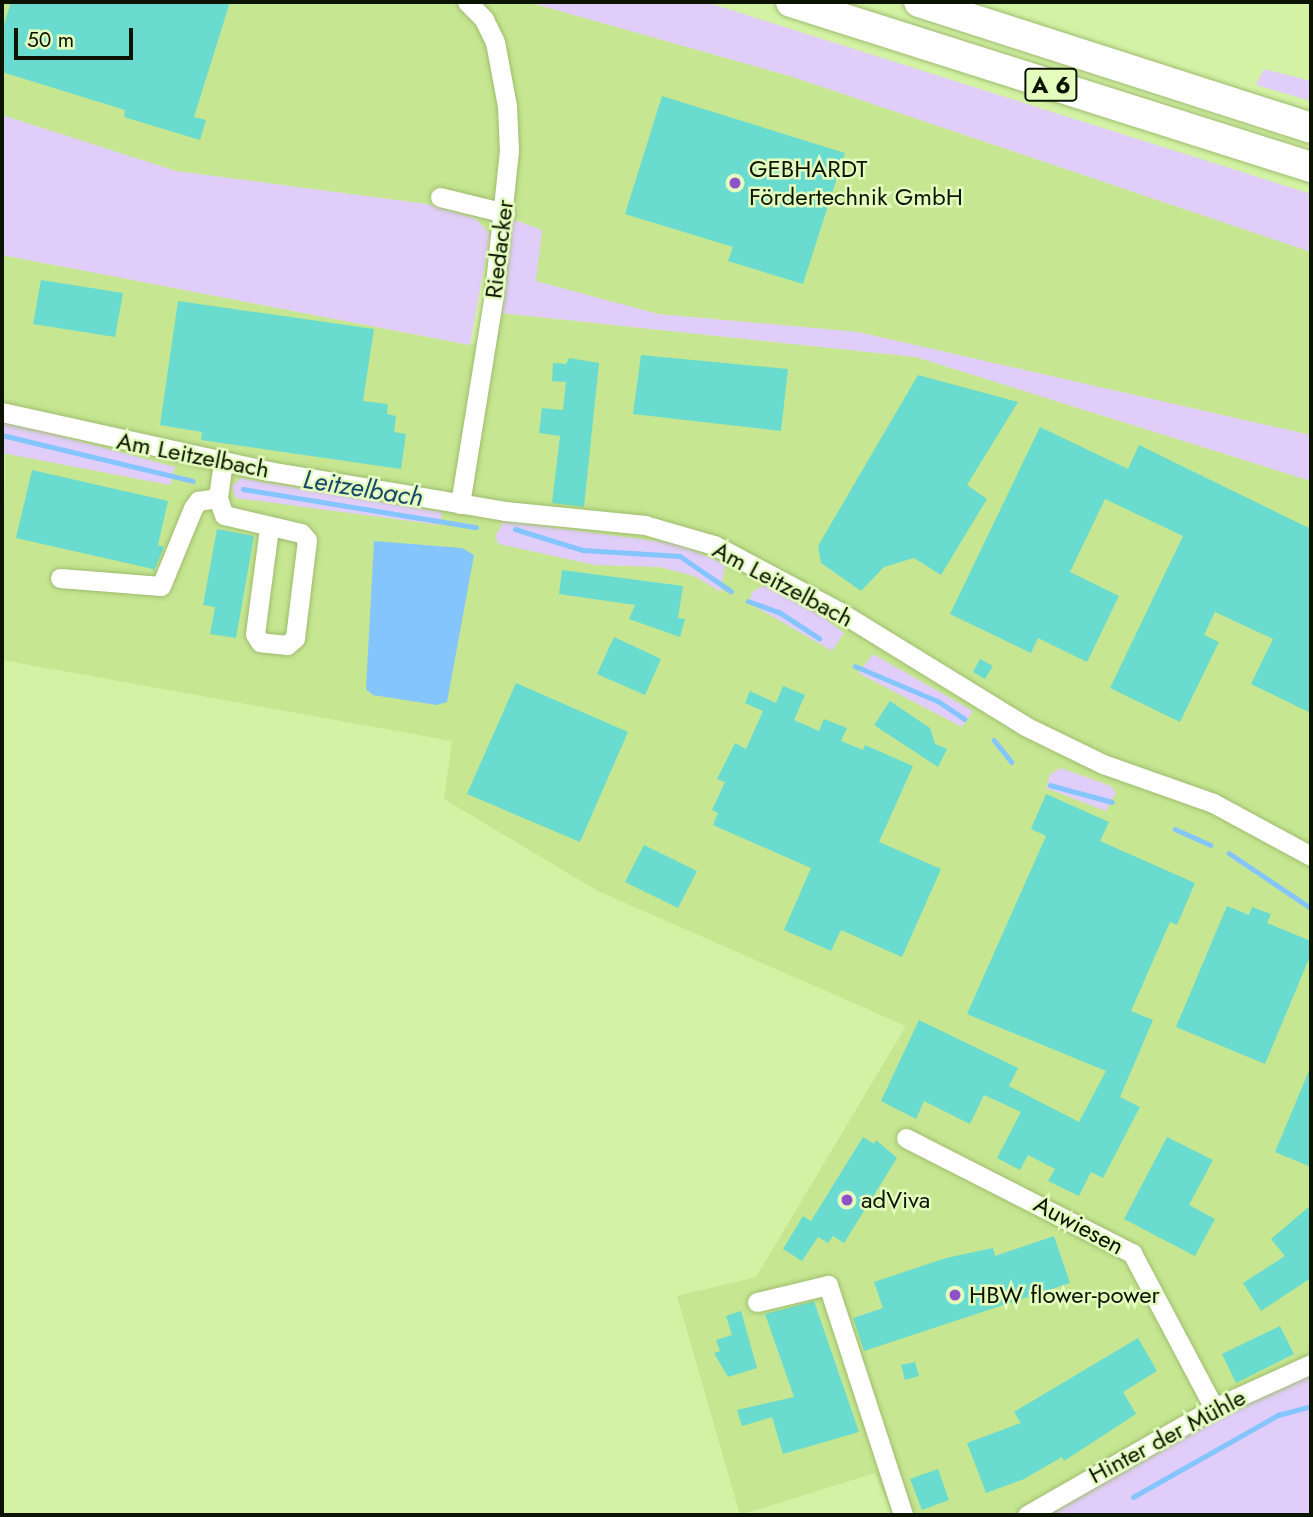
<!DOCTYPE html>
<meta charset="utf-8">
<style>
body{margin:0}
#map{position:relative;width:1313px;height:1517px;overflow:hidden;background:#d4f2a4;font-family:Jost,sans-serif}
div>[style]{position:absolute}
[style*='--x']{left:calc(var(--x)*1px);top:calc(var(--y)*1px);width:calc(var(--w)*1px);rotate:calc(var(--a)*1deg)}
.built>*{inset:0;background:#c6e691}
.green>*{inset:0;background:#e1cdf9}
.water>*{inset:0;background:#84c5fd}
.stream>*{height:4.5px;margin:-2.25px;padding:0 2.25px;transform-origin:2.25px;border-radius:2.25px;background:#84c5fd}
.building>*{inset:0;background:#69dccf}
.roads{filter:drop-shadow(0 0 2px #9fbc70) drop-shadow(0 0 2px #9fbc70)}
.minor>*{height:19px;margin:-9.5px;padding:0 9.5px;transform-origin:9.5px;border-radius:9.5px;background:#fff}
.highway>*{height:30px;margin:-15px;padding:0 15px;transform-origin:15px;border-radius:15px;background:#fff}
.dots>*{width:19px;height:19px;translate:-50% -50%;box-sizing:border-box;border:4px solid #e4fdbf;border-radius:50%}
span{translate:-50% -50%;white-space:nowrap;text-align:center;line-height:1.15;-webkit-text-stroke:5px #e4fdbf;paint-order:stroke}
.shield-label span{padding:2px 5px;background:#e4fdbf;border:2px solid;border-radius:5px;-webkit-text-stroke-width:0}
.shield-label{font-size:23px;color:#0b1400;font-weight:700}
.poi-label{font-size:24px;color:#0b1400}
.left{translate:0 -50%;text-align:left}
.street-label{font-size:24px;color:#0b1400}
.water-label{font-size:26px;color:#16466a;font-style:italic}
.frame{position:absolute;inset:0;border:4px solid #0b1400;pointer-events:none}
.scale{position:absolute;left:14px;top:28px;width:119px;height:32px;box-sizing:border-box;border:4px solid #0b1400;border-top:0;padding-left:9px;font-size:21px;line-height:24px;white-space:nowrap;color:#0b1400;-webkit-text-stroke:5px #e4fdbf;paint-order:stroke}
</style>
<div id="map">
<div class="built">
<i style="clip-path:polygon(2px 2px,528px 2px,793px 77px,1311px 252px,1311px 435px,858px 332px,658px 314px,535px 281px,541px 230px,512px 219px,490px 234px,475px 218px,427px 204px,176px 171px,2px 115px)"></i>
<i style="clip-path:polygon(2px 255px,470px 345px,487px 339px,500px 313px,916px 357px,1311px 481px,1311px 1372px,1039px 1515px,892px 1515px,875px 1473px,740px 1515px,677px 1296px,756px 1277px,906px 1026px,598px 891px,444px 799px,452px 741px,2px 660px,5px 454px)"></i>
</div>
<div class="green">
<i style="clip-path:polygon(528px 2px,706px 2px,1311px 194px,1311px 252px,793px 77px)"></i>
<i style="clip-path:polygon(1264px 69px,1311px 81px,1311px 101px,1256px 85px)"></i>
<i style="clip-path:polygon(2px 115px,176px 171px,427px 204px,475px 218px,490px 234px,470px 345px,2px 255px)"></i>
<i style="clip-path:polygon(512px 219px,542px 230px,536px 281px,658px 314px,858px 332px,1311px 435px,1311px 481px,916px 357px,500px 313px)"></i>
<i style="clip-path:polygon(2px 420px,175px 467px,170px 485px,2px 453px)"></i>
<i style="clip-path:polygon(241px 478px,442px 512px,441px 525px,236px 498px,231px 487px)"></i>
<i style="clip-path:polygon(504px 521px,678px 544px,725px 564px,721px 592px,694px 576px,659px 567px,595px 565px,499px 544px,495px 537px)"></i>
<i style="clip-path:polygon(765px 585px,797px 598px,844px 633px,832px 651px,749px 603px,752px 592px)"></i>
<i style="clip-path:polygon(873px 654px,973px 711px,962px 727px,858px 673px)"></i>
<i style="clip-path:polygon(1061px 768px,1111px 786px,1116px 793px,1106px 811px,1046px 788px,1050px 774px)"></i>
<i style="clip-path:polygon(1311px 1372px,1311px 1515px,1039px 1515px,1159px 1444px)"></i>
</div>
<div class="water">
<i style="clip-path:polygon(374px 541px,462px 548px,474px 555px,447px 702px,437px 705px,373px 695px,366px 689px)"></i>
</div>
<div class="stream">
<i style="--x:2;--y:435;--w:196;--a:13.5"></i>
<i style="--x:243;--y:489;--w:236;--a:9.3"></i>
<i style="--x:515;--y:529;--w:71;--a:17.2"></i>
<i style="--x:583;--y:550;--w:97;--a:3.5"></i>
<i style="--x:680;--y:556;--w:62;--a:34.5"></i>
<i style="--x:748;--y:601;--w:33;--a:20"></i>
<i style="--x:779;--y:612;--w:48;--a:33"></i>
<i style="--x:855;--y:666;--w:90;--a:22.9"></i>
<i style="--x:938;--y:701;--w:32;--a:34"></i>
<i style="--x:994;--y:740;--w:28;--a:51"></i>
<i style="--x:1050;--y:785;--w:64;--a:15.3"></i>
<i style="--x:1175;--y:829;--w:39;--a:24"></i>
<i style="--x:1229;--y:853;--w:99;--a:33.9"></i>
<i style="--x:1133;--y:1497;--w:167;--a:-29.5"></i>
<i style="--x:1278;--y:1415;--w:34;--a:-15"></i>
</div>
<div class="building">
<i style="clip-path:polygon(11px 2px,230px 2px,194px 117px,206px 120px,200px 140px,124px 117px,125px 110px,2px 72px,2px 31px)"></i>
<i style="clip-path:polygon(662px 96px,845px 153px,803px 284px,728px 261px,733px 247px,625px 214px)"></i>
<i style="clip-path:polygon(41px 280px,123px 293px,115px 337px,33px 324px)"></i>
<i style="clip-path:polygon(178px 301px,374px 329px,363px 401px,388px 404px,387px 414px,396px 416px,394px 432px,406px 434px,401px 469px,201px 440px,202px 432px,160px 425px)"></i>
<i style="clip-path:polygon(641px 355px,788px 369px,781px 431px,633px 414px)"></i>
<i style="clip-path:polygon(569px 358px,599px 363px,584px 507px,552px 503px,560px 436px,539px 433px,542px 408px,563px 410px,566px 382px,552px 381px,553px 363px,566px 364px)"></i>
<i style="clip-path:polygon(918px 375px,1018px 402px,967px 485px,987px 499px,941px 575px,914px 558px,884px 567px,861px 591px,821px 563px,818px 546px)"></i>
<i style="clip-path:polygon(1040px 427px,1128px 469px,1139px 445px,1311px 529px,1311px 713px,1251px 684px,1273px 639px,1215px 612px,1204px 635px,1219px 642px,1180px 722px,1110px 688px,1183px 536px,1105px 499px,1070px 572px,1119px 596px,1087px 662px,1038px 638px,1031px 653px,950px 614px)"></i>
<i style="clip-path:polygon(32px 470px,168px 501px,158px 545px,164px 547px,153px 573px,153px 569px,16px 538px)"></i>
<i style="clip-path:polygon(217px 529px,254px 536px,236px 638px,210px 634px,215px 607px,203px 605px)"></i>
<i style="clip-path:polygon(562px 570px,683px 586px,678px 618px,685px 619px,680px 637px,629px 619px,635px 605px,559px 594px)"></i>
<i style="clip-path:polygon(614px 637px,661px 659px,645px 695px,597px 674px)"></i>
<i style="clip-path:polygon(980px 659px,993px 666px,985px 679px,973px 672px)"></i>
<i style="clip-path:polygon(516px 683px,628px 732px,580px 842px,467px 794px)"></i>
<i style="clip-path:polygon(783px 686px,805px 695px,794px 720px,819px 731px,824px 719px,847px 728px,841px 741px,863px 750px,865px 745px,913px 766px,879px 842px,941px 869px,902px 957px,841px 930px,831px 951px,784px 930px,811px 868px,713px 825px,718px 813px,712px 810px,725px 782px,717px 779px,735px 743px,746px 749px,763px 711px,745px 703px,750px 691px,776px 703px)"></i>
<i style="clip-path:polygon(890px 701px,930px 728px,935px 744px,947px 749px,938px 767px,874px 725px)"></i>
<i style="clip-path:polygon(1046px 794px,1109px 822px,1100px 841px,1195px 883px,1177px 925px,1170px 922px,1131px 1011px,1153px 1020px,1120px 1097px,1140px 1107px,1103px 1178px,1091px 1172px,1079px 1196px,1048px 1181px,1055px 1169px,1028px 1155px,1020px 1170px,997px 1158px,1021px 1112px,984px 1095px,970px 1124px,924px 1101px,916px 1119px,881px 1101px,919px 1020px,1018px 1068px,1009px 1086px,1079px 1122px,1106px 1071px,967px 1014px,1046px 836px,1031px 829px)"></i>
<i style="clip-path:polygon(644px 845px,697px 871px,678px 908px,625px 882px)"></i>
<i style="clip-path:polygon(1227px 906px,1249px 915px,1252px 907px,1271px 914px,1267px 923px,1311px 941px,1311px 954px,1265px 1064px,1176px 1027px)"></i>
<i style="clip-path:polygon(1311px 1066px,1311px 1167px,1275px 1152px)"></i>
<i style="clip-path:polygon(863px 1137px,874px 1144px,876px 1140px,897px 1158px,844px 1243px,833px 1236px,828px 1243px,818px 1237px,802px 1261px,783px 1249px,803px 1216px,811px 1221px)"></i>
<i style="clip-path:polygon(1167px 1137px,1213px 1160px,1189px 1205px,1215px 1219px,1195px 1256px,1124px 1219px)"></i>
<i style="clip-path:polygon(1311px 1205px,1311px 1278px,1261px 1311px,1243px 1283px,1285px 1256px,1271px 1239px)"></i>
<i style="clip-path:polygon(1054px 1236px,1070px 1283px,864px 1351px,853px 1318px,883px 1308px,874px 1282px,946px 1258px,993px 1248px,995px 1256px)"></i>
<i style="clip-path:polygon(814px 1301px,859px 1432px,783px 1454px,772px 1417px,742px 1426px,737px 1410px,794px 1397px,765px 1314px)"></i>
<i style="clip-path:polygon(741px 1311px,757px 1368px,728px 1377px,714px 1353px,720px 1351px,716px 1340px,732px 1335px,726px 1316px)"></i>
<i style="clip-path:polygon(1280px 1326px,1294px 1354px,1236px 1383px,1222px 1354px)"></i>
<i style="clip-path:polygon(1138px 1338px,1157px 1371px,1123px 1392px,1136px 1414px,1064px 1461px,1062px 1457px,1024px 1479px,986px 1493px,967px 1443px,1021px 1423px,1014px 1412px)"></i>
<i style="clip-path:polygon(915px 1362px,919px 1376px,905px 1380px,901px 1365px)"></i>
<i style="clip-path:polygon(938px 1469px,949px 1500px,922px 1510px,910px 1479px)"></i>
</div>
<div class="roads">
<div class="minor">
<i style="--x:440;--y:197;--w:67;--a:13.8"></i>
<i style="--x:2;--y:412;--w:273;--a:12.5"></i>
<i style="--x:269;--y:471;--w:239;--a:9.6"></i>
<i style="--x:505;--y:511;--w:141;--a:5.7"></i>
<i style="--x:645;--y:525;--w:72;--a:16.2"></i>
<i style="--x:714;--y:545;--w:143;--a:28"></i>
<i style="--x:840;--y:612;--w:217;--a:31.6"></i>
<i style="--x:1025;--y:726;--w:87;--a:26"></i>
<i style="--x:1103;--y:764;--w:117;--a:19.5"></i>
<i style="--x:1213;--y:803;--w:111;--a:28.4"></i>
<i style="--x:223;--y:462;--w:36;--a:98"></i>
<i style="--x:218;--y:498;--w:18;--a:71"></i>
<i style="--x:224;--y:515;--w:79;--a:13.2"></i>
<i style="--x:301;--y:533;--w:9;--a:49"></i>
<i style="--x:307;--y:540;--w:99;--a:97"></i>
<i style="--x:295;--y:638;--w:11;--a:139"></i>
<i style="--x:287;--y:645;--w:27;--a:-174"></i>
<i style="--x:260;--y:642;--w:9;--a:-122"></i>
<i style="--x:255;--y:634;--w:108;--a:-82.5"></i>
<i style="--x:460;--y:504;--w:214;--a:-80.8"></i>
<i style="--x:494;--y:293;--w:143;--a:-84"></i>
<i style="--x:509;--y:151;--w:45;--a:-92.5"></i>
<i style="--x:507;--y:106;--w:65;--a:-100.6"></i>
<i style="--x:495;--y:42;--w:25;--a:-116"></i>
<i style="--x:484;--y:19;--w:24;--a:-135"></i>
<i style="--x:60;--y:578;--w:101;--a:4.5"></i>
<i style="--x:161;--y:586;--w:84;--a:-67.7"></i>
<i style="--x:193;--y:508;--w:9;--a:-54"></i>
<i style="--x:198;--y:501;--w:20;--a:-9"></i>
<i style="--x:906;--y:1138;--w:254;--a:27"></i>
<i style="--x:1132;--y:1253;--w:175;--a:62.1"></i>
<i style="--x:757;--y:1302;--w:73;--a:-13.5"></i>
<i style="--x:828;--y:1285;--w:242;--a:71.9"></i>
<i style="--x:1027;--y:1515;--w:215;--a:-29.8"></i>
<i style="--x:1214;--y:1408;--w:107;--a:-24.4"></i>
</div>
<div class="highway">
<i style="--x:791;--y:2;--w:546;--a:17.6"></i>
<i style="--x:919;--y:2;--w:412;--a:17.8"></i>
</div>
</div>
<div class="dots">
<i style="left:735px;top:183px;background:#9052c8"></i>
<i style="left:847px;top:1200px;background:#9052c8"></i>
<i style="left:955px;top:1295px;background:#9052c8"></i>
</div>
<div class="shield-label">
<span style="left:1051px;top:85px">A 6</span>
</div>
<div class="poi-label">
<span class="left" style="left:749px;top:183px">GEBHARDT<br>Fördertechnik GmbH</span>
<span class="left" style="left:861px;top:1200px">adViva</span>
<span class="left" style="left:969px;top:1295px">HBW flower-power</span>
</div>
<div class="street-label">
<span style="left:499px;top:249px;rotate:-83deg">Riedacker</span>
<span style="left:193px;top:455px;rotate:11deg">Am Leitzelbach</span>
<span style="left:783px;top:584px;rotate:28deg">Am Leitzelbach</span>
<span style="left:1079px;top:1225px;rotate:28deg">Auwiesen</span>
<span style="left:1167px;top:1436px;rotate:-28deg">Hinter der Mühle</span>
</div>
<div class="water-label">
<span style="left:363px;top:489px;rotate:9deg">Leitzelbach</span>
</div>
<div class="frame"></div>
<div class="scale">50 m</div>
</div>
